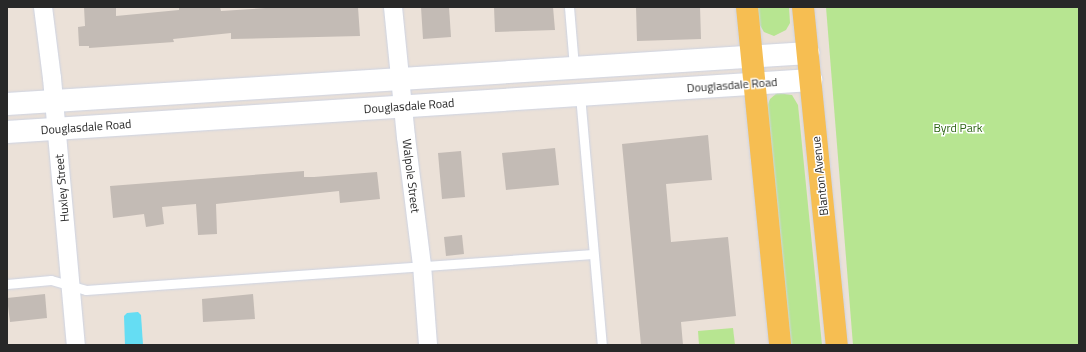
<!DOCTYPE html>
<style>
body{margin:0}
#map{position:relative;width:1086px;height:352px;overflow:hidden;background:#ebe1d8;font-family:"Titillium Web",sans-serif}
div>[style]{position:absolute}
[style*='--x']{left:calc(var(--x)*1px);top:calc(var(--y)*1px);width:calc(var(--w)*1px);rotate:calc(var(--a)*1deg)}
.green>*{inset:0;background:#b7e591}
.water>*{inset:0;background:#65ddf3}
.building>*{inset:0;background:#c3bbb5}
.roads{filter:drop-shadow(0 0 1px #cdd3e2) drop-shadow(0 0 1px #cdd3e2)}
.service>*{height:9px;margin:-4.5px;padding:0 4.5px;transform-origin:4.5px;border-radius:4.5px;background:#fff}
.minor>*{height:18px;margin:-9px;padding:0 9px;transform-origin:9px;border-radius:9px;background:#fff}
.tertiary>*{height:22px;margin:-11px;padding:0 11px;transform-origin:11px;border-radius:11px;background:#fff}
.primary>*{height:22px;margin:-11px;padding:0 11px;transform-origin:11px;border-radius:11px;background:#f6be52}
span{translate:-50% -50%;white-space:nowrap;text-align:center;line-height:1.15;-webkit-text-stroke:3px #fff;paint-order:stroke}
.street-label{font-size:12px;color:#282828}
.park-label{font-size:12px;color:#2f6616}
.frame{position:absolute;inset:0;border:8px solid #282828;pointer-events:none}
</style>
<div id="map">
<div class="green">
<i style="clip-path:polygon(757px 7px,789px 7px,790px 23px,786px 30px,774px 36px,764px 32px,758px 22px)"></i>
<i style="clip-path:polygon(826px 7px,1079px 7px,1079px 345px,853px 345px)"></i>
<i style="clip-path:polygon(777px 93px,792px 95px,798px 105px,822px 345px,790px 345px,767px 107px,770px 99px)"></i>
<i style="clip-path:polygon(733px 328px,735px 345px,699px 345px,698px 331px)"></i>
</div>
<div class="water">
<i style="clip-path:polygon(138px 312px,141px 315px,143px 345px,125px 345px,124px 316px,127px 313px)"></i>
</div>
<div class="building">
<i style="clip-path:polygon(84px 7px,116px 7px,116px 16px,179px 10px,179px 7px,220px 7px,221px 11px,281px 7px,358px 7px,360px 36px,231px 39px,231px 33px,173px 39px,174px 42px,89px 48px,89px 46px,79px 46px,78px 27px,85px 26px)"></i>
<i style="clip-path:polygon(421px 7px,449px 7px,451px 37px,423px 39px)"></i>
<i style="clip-path:polygon(494px 7px,553px 7px,555px 30px,495px 32px)"></i>
<i style="clip-path:polygon(636px 7px,700px 7px,701px 39px,637px 41px)"></i>
<i style="clip-path:polygon(708px 135px,712px 180px,666px 184px,671px 242px,728px 237px,736px 316px,681px 322px,683px 345px,641px 345px,622px 144px)"></i>
<i style="clip-path:polygon(555px 148px,559px 185px,506px 190px,502px 153px)"></i>
<i style="clip-path:polygon(461px 151px,465px 197px,442px 199px,438px 153px)"></i>
<i style="clip-path:polygon(304px 171px,304px 177px,314px 177px,377px 172px,380px 199px,340px 203px,339px 191px,216px 204px,217px 234px,198px 235px,196px 204px,162px 207px,164px 224px,146px 227px,144px 214px,113px 218px,110px 186px)"></i>
<i style="clip-path:polygon(462px 235px,464px 254px,446px 256px,444px 237px)"></i>
<i style="clip-path:polygon(45px 294px,47px 318px,10px 322px,7px 298px)"></i>
<i style="clip-path:polygon(253px 294px,255px 319px,203px 322px,202px 299px)"></i>
</div>
<div class="roads">
<div class="service">
<i style="--x:569;--y:7;--w:60;--a:85.2"></i>
<i style="--x:580;--y:95;--w:251;--a:85"></i>
<i style="--x:7;--y:284;--w:44;--a:-5.2"></i>
<i style="--x:51;--y:280;--w:36;--a:16"></i>
<i style="--x:86;--y:290;--w:508;--a:-4.06"></i>
</div>
<div class="minor">
<i style="--x:43;--y:7;--w:72;--a:82.8"></i>
<i style="--x:52;--y:78;--w:268;--a:84.9"></i>
<i style="--x:393;--y:7;--w:131;--a:84.3"></i>
<i style="--x:406;--y:137;--w:129;--a:82.9"></i>
<i style="--x:422;--y:265;--w:80;--a:85.7"></i>
</div>
<div class="tertiary">
<i style="--x:7;--y:104;--w:803;--a:-3.64"></i>
<i style="--x:7;--y:132;--w:806;--a:-3.7"></i>
</div>
<div class="primary">
<i style="--x:747;--y:7;--w:340;--a:84.4"></i>
<i style="--x:803;--y:7;--w:340;--a:84.3"></i>
</div>
</div>
<div class="street-label">
<span style="left:732px;top:85px;rotate:-4deg">Douglasdale Road</span>
<span style="left:409px;top:106px;rotate:-4deg">Douglasdale Road</span>
<span style="left:86px;top:127px;rotate:-4deg">Douglasdale Road</span>
<span style="left:411px;top:176px;rotate:83deg">Walpole Street</span>
<span style="left:820px;top:176px;rotate:-96deg">Blanton Avenue</span>
<span style="left:62px;top:188px;rotate:-95deg">Huxley Street</span>
</div>
<div class="park-label">
<span style="left:958px;top:128px">Byrd Park</span>
</div>
<div class="frame"></div>
</div>
